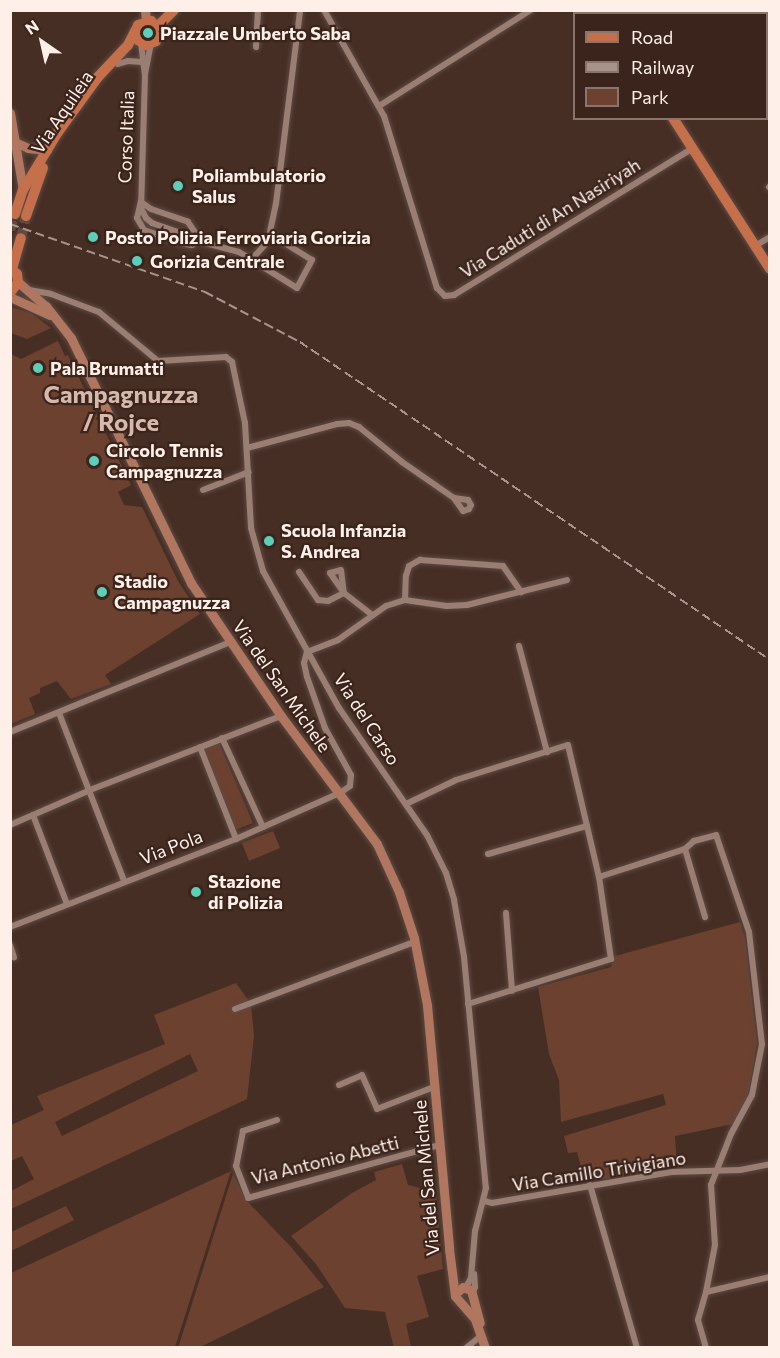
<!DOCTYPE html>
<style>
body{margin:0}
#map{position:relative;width:780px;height:1358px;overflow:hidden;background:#462e25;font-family:Commissioner,sans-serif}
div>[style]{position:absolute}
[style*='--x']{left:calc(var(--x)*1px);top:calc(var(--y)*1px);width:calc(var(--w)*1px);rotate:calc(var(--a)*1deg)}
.green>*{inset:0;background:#6d4130}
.primary-tunnel>*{height:10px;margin-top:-5px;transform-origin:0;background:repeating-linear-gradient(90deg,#624b42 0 10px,transparent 0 15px)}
.roads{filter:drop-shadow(0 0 2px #5e4a42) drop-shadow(0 0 2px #5e4a42)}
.street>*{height:6px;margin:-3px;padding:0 3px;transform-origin:3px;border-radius:3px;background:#9a7e73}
.secondary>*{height:9px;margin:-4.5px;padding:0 4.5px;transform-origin:4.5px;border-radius:4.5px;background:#b0765f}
.primary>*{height:10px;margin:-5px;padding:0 5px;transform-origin:5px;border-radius:5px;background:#c56f4b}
.rail>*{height:2px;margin-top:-1px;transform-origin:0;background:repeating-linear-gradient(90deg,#a7938b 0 9px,transparent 0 13.5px)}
.dots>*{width:16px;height:16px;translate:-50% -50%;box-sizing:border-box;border:3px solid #3b241b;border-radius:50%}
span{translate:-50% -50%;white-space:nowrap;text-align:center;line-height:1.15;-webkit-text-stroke:4.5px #3b241b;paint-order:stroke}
.poi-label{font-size:18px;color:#ffefe9;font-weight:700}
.left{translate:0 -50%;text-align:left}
.street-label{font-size:18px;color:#ffefe9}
.district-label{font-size:24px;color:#d7b8ad;font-weight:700}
.frame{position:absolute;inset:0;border:12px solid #ffefe9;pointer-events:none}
.legend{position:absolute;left:573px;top:12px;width:195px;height:108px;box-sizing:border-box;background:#3b241b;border:2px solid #89756d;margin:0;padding:8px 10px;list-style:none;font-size:18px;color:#ffefe9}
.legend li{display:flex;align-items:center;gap:12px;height:30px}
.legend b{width:30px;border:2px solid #89756d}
.north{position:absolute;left:12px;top:12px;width:60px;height:60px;-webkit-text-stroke:4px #3b241b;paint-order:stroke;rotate:326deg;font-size:16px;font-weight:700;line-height:24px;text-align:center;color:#ffefe9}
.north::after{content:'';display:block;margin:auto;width:21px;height:27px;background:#ffefe9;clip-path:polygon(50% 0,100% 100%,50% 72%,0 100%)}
</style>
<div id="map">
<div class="green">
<i style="clip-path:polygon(10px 307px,31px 313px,51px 328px,27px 339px,11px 333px)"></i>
<i style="clip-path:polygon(58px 341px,65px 356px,68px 355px,131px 485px,118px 492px,124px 505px,142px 507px,178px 581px,200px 614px,105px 675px,111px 684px,71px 699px,57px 681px,40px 688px,40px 693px,29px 698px,35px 714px,11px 724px,11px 354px,21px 359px)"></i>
<i style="clip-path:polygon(219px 743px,253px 823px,235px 830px,204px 748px)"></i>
<i style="clip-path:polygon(273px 831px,280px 848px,249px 861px,242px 843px)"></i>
<i style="clip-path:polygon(740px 922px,745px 938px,757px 1043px,748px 1096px,733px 1124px,675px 1136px,677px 1167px,585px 1182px,577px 1152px,568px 1153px,564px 1136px,666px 1105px,663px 1094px,561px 1122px,559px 1080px,549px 1054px,538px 987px,611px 967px,615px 956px)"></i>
<i style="clip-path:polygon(evenodd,236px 983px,251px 1004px,254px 1036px,247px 1099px,11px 1209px,11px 1191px,34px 1179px,22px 1156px,11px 1161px,11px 1125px,44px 1110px,37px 1096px,165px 1044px,154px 1015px,236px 983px,190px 1054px,198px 1071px,62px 1136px,55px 1122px,190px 1054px)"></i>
<i style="clip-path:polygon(402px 1164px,408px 1185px,436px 1192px,443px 1269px,417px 1276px,429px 1317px,406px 1324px,411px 1347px,394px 1348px,385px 1312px,345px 1308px,316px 1264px,291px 1236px,352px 1193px,376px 1180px,374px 1172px)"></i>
<i style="clip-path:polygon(231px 1171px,175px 1347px,11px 1347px,11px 1273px)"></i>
<i style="clip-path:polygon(233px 1174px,246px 1200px,291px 1247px,324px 1287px,200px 1347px,178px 1348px)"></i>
<i style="clip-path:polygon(66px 1206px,74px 1220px,11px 1251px,11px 1232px)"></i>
</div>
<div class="primary-tunnel">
<i style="--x:10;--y:230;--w:17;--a:-73"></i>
<i style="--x:21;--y:238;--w:23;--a:-77"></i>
</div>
<div class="roads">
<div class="street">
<i style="--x:324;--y:10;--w:122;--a:60.5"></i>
<i style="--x:384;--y:116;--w:180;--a:72.9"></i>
<i style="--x:437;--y:288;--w:11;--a:45"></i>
<i style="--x:445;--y:296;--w:9;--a:-6"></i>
<i style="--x:454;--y:295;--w:278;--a:-31.6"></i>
<i style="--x:141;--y:43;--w:32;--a:83"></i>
<i style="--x:145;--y:75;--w:133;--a:91.7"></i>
<i style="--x:141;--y:208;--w:11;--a:63"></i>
<i style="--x:146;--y:218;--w:8;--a:40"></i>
<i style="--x:152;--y:223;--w:42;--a:19.3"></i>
<i style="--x:192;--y:237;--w:7;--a:-27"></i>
<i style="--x:256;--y:47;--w:37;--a:-87"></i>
<i style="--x:118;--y:64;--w:10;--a:-17"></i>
<i style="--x:128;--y:61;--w:14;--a:4"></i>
<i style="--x:145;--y:74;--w:31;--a:-79"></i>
<i style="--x:379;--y:106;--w:180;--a:-32.3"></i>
<i style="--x:769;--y:187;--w:1;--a:45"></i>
<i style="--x:141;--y:201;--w:17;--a:103"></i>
<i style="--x:137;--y:218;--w:14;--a:60"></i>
<i style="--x:144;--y:230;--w:43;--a:18.9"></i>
<i style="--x:185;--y:244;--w:7;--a:8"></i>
<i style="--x:192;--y:245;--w:7;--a:-34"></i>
<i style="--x:198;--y:241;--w:42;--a:15"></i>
<i style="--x:239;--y:252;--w:68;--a:31.8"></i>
<i style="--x:297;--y:288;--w:32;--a:-62"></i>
<i style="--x:312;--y:260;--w:49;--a:-148.2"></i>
<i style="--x:141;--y:202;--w:12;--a:35"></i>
<i style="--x:151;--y:209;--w:39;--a:19"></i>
<i style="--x:188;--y:222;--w:18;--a:56"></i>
<i style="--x:755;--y:246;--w:17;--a:-31"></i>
<i style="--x:252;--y:259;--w:24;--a:-48"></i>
<i style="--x:268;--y:241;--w:38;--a:-78"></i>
<i style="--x:276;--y:204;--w:195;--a:-82.9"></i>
<i style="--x:29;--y:290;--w:22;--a:10"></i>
<i style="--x:51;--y:294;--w:51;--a:20.6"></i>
<i style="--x:99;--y:312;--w:77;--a:39.7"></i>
<i style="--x:158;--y:361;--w:68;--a:-3.4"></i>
<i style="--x:226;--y:357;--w:8;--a:40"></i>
<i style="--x:232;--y:362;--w:62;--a:78"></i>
<i style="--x:245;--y:423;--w:105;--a:86.7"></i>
<i style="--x:251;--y:528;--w:45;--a:74.4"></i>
<i style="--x:263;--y:571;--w:157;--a:61"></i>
<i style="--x:339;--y:708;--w:155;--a:55.3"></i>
<i style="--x:427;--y:835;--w:42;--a:63.4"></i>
<i style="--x:446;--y:873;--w:28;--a:73"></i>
<i style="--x:454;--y:900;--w:58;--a:80"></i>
<i style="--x:464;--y:957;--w:232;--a:84.6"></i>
<i style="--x:486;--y:1188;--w:44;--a:104.3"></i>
<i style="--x:475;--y:1231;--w:47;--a:94.9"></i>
<i style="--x:471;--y:1278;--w:10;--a:119"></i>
<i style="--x:247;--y:448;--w:93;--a:-14.9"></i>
<i style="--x:337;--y:424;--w:12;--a:-5"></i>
<i style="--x:349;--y:423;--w:11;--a:22"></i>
<i style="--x:359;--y:427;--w:55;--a:39.1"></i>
<i style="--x:402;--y:462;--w:63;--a:34.7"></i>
<i style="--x:454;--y:498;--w:16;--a:55"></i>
<i style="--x:463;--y:511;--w:6;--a:-18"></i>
<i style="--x:469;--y:509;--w:4;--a:-63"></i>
<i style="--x:471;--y:505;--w:6;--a:-121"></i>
<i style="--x:468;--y:500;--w:14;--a:-172"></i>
<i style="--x:203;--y:490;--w:49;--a:-21.4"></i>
<i style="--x:341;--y:570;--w:23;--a:83"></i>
<i style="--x:344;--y:593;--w:24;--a:-125"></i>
<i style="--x:330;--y:573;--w:11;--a:-15"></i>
<i style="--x:299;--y:572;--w:34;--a:56"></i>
<i style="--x:318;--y:600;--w:10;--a:6"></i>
<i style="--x:328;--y:601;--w:18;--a:-27"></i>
<i style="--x:344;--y:593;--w:36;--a:38"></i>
<i style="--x:405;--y:600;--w:24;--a:-88"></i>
<i style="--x:406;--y:576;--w:10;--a:-73"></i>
<i style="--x:409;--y:566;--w:13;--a:-29"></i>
<i style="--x:420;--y:560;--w:83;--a:4.1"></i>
<i style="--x:503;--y:566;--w:32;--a:55"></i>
<i style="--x:519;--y:646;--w:110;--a:75.2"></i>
<i style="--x:59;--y:713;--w:180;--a:68.8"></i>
<i style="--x:10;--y:732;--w:239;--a:-22.2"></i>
<i style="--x:222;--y:738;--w:98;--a:65.3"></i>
<i style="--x:200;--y:747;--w:99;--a:68.6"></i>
<i style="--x:406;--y:804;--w:55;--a:-25.6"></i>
<i style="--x:456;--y:780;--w:117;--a:-17.4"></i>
<i style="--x:568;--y:745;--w:136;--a:76.8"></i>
<i style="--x:599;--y:877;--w:90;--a:-18"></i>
<i style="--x:685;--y:849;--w:12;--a:-42"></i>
<i style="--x:694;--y:841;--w:23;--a:-15"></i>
<i style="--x:716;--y:835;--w:102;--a:71.2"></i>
<i style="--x:749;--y:932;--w:113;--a:83.4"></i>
<i style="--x:762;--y:1044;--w:52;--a:101.1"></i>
<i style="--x:752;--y:1095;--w:44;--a:118.3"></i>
<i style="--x:731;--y:1134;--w:55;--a:111.4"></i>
<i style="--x:711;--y:1185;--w:60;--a:86.2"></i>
<i style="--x:715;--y:1245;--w:48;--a:100.8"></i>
<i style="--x:706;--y:1292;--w:29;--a:106"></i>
<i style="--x:698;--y:1320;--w:29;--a:74"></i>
<i style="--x:33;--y:815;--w:95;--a:69.1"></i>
<i style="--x:10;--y:825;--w:87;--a:-23.6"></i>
<i style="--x:90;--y:790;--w:205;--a:-21.2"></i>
<i style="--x:685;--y:849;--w:71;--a:73.6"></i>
<i style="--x:488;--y:854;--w:103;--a:-15.8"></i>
<i style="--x:506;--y:913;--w:78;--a:85.6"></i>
<i style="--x:10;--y:927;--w:243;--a:-21.3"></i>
<i style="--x:236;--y:839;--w:114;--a:-23.9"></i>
<i style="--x:340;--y:793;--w:12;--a:-35"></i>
<i style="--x:350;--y:786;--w:11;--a:-85"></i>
<i style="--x:351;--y:775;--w:54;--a:-119"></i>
<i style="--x:325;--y:728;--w:54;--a:-109.4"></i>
<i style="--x:307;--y:677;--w:14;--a:-102"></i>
<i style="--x:304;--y:663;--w:11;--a:-75"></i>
<i style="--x:307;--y:652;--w:33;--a:-21"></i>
<i style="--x:338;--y:640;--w:59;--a:-35.3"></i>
<i style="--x:386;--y:606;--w:20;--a:-18"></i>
<i style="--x:405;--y:600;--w:42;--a:8.1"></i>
<i style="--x:447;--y:606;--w:20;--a:-3"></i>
<i style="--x:467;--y:605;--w:103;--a:-14"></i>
<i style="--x:10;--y:945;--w:13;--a:72"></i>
<i style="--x:468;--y:1004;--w:150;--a:-17.5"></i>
<i style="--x:611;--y:959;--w:83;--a:-98.3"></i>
<i style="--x:235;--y:1009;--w:191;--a:-20.5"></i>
<i style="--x:339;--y:1085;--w:25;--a:-23"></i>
<i style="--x:362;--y:1075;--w:37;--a:66"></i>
<i style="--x:377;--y:1109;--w:61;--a:-21.1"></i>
<i style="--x:277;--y:1120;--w:36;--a:162"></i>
<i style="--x:243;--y:1131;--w:36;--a:101"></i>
<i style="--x:236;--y:1166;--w:34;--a:69"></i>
<i style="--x:248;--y:1198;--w:198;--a:-15.5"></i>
<i style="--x:590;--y:1185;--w:170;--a:73.9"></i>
<i style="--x:484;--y:1201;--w:8;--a:14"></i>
<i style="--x:492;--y:1203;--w:182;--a:-9.8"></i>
<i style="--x:671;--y:1172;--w:69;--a:-1.7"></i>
<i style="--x:740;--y:1170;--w:31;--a:-11"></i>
<i style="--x:473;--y:1292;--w:5;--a:-68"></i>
<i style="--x:475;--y:1287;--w:13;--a:-94"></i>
<i style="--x:706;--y:1292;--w:66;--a:-13.2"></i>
<i style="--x:466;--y:1348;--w:19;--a:-39"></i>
</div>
<div class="secondary">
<i style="--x:145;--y:10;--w:11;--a:85"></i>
<i style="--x:10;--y:113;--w:78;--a:80.4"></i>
<i style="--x:17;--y:143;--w:12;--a:24"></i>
<i style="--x:28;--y:148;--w:19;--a:6"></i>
<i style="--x:18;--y:282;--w:37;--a:41"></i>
<i style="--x:46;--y:306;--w:41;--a:52"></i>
<i style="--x:71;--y:338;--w:273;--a:63.9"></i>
<i style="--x:191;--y:583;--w:161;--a:55.9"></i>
<i style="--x:281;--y:716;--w:160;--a:53.1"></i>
<i style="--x:377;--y:844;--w:53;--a:65.4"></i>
<i style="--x:399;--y:892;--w:48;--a:71.9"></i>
<i style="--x:414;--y:938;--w:68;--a:79"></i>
<i style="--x:427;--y:1005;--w:245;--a:84.8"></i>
<i style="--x:449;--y:1249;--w:47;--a:82.7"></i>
<i style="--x:455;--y:1296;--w:30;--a:49"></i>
<i style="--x:475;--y:1319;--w:31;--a:71"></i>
<i style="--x:10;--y:297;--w:44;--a:24.2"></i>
<i style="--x:456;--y:1293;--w:9;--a:-41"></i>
<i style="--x:463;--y:1287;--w:9;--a:21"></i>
<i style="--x:471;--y:1290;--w:34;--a:75"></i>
</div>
<div class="primary">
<i style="--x:606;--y:10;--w:4;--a:63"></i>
<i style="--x:158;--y:26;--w:23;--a:-45"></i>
<i style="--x:673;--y:118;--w:179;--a:57.3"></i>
<i style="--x:15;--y:214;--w:25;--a:-72"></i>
<i style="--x:23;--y:190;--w:68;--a:-58.9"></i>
<i style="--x:58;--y:132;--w:68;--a:-54"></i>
<i style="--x:98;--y:77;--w:44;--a:-46.8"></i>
<i style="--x:128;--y:45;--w:22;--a:-63"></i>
<i style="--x:138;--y:25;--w:14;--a:-17"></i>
<i style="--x:151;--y:21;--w:13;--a:48"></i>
<i style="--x:160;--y:31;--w:11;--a:112"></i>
<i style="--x:156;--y:41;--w:11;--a:158"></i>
<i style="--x:146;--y:45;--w:9;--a:-148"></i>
<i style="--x:138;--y:40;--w:8;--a:-104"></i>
<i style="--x:26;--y:216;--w:51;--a:-70.5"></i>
<i style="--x:10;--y:268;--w:9;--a:41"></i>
<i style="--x:17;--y:274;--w:8;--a:83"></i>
<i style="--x:18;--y:282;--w:14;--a:126"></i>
<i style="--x:12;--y:269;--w:32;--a:-74"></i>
</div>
</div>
<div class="rail">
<i style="--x:10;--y:224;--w:207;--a:19.2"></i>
<i style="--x:205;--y:292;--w:107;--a:27.8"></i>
<i style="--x:300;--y:342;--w:567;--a:34.08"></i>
</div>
<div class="dots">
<i style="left:148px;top:33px;background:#5cceba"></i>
<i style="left:178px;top:186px;background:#5cceba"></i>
<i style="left:93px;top:237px;background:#5cceba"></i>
<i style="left:137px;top:261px;background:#5cceba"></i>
<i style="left:38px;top:368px;background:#5cceba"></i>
<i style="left:94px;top:461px;background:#5cceba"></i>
<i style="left:269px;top:541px;background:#5cceba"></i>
<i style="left:102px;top:592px;background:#5cceba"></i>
<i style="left:196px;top:892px;background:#5cceba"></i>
</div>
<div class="poi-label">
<span class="left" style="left:160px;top:33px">Piazzale Umberto Saba</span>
<span class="left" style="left:192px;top:186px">Poliambulatorio<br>Salus</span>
<span class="left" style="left:105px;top:237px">Posto Polizia Ferroviaria Gorizia</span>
<span class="left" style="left:150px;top:261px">Gorizia Centrale</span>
<span class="left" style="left:50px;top:368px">Pala Brumatti</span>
<span class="left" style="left:106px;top:461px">Circolo Tennis<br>Campagnuzza</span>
<span class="left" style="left:281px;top:541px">Scuola Infanzia<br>S. Andrea</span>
<span class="left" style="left:114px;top:592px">Stadio<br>Campagnuzza</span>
<span class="left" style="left:208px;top:892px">Stazione<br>di Polizia</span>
</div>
<div class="street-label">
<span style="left:62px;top:112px;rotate:-56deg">Via Aquileia</span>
<span style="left:126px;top:137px;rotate:-88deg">Corso Italia</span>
<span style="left:550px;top:218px;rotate:-32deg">Via Caduti di An Nasiriyah</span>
<span style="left:282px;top:686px;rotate:55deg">Via del San Michele</span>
<span style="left:367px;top:719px;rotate:57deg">Via del Carso</span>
<span style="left:171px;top:847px;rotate:-21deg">Via Pola</span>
<span style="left:325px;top:1160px;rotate:-14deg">Via Antonio Abetti</span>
<span style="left:599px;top:1171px;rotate:-9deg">Via Camillo Trivigiano</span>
<span style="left:426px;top:1178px;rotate:-95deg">Via del San Michele</span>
</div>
<div class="district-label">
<span style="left:121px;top:408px">Campagnuzza<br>/ Rojce</span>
</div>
<div class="frame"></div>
<ul class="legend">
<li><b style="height:8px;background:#c56f4b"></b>Road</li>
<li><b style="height:8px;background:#a7938b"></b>Railway</li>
<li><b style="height:16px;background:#6d4130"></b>Park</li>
</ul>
<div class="north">N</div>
</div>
